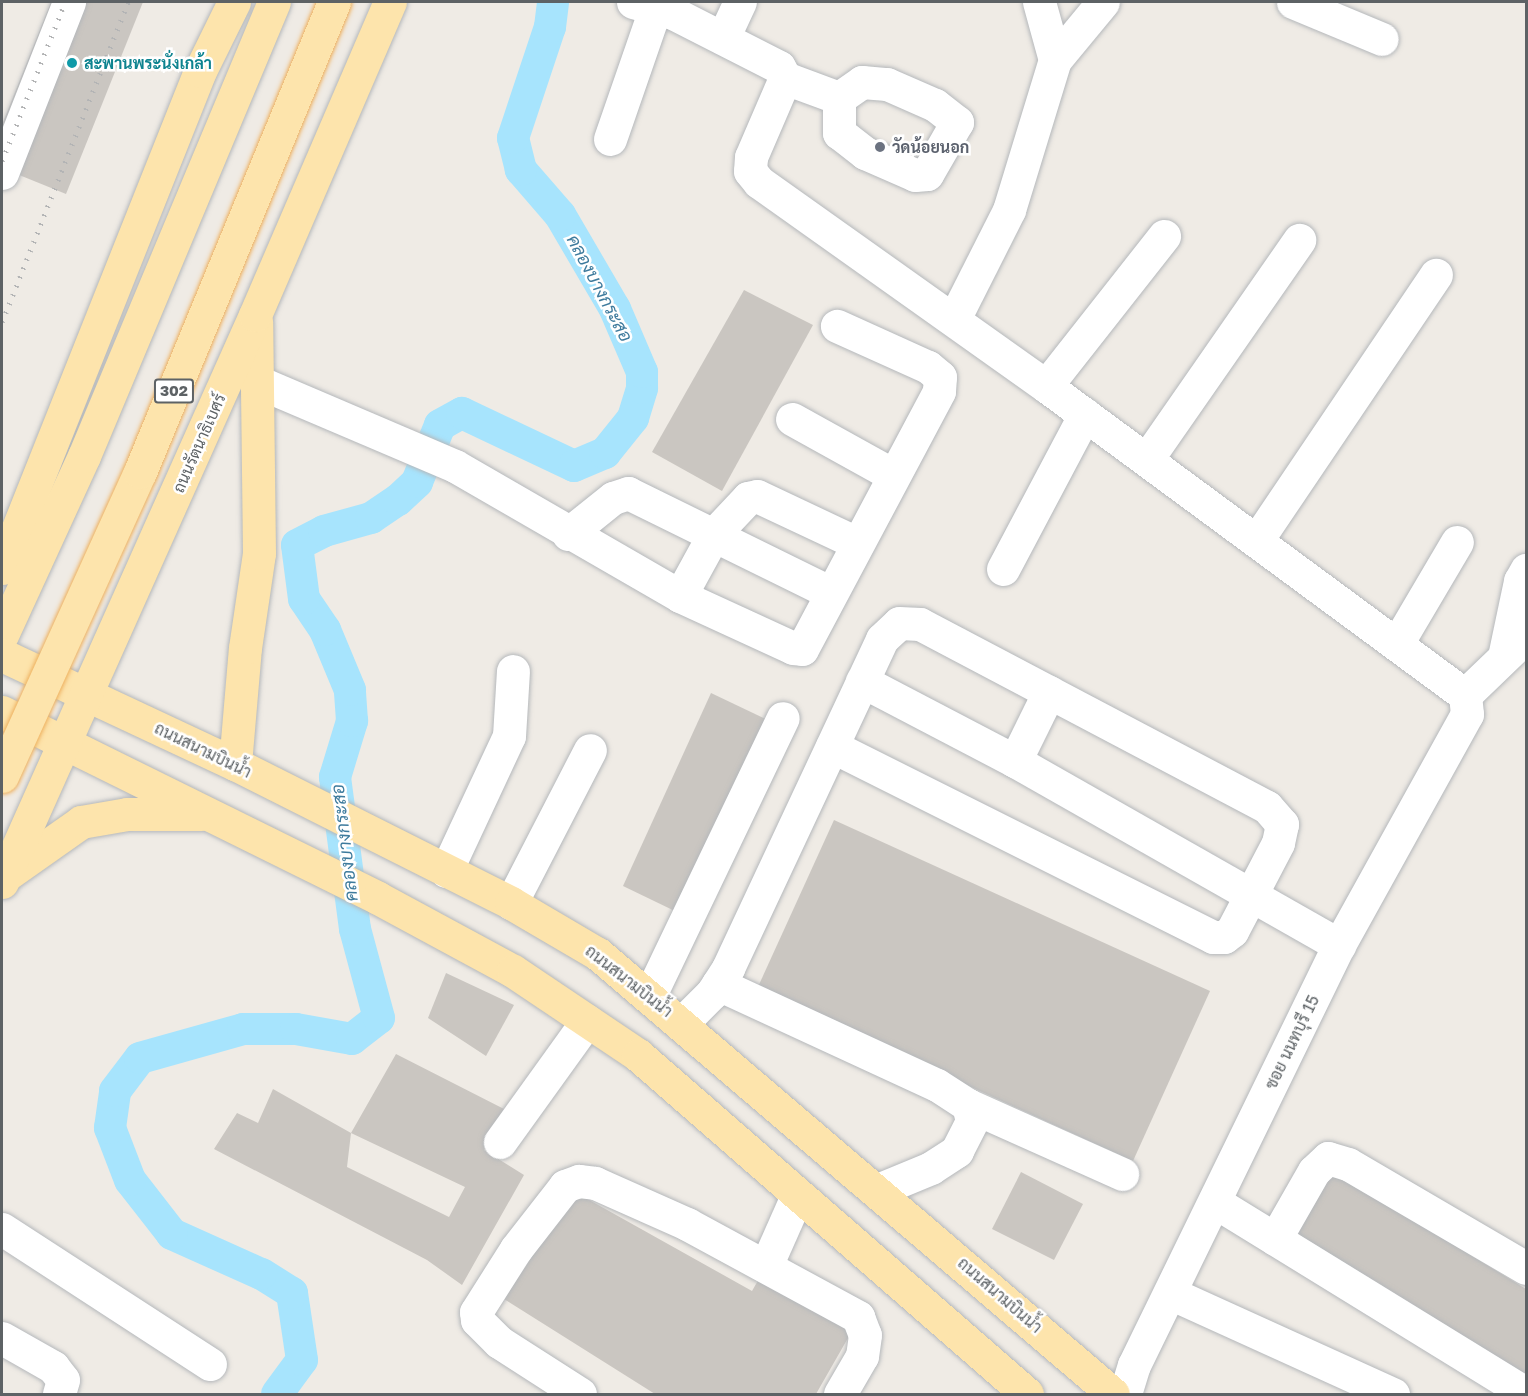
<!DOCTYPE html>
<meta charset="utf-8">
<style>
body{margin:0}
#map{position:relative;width:1528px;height:1396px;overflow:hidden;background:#efebe5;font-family:"Golos Text",Sarabun,sans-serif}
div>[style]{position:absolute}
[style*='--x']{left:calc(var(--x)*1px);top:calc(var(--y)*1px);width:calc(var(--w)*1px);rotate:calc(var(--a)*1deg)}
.canal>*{height:32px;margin:-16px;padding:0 16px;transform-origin:16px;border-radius:16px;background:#a7e4fd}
.building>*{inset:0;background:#cac6c1}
.roads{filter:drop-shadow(0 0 2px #b5b8bb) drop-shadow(0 0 2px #b5b8bb)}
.minor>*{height:33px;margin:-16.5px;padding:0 16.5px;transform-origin:16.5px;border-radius:16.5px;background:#fff}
.major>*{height:33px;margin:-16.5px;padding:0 16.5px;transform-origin:16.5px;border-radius:16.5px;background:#fde4ac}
.rail>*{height:4.5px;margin-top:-2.25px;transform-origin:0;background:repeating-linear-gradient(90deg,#b3b4b5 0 1.5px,transparent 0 9.5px)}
.bridges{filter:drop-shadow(0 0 2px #eeb15f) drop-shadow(0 0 2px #eeb15f)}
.major-bridge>*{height:33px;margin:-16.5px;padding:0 16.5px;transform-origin:16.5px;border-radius:16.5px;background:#fde4ac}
.dots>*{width:16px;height:16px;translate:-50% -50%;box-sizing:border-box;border:3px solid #fff;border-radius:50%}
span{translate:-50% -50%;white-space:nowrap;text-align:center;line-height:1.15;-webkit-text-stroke:5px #fff;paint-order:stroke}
.shield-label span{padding:2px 4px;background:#fff;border:2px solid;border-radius:4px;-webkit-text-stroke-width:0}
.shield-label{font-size:15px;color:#5d6265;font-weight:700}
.culture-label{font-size:16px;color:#0d838f;font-weight:700}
.left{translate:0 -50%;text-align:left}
.worship-label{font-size:16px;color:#5b616d;font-weight:700}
.street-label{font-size:16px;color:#5d6265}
.water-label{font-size:18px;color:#3e7b9d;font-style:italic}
.frame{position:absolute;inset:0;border:3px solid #5d6265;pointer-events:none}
</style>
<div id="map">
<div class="canal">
<i style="--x:277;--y:1394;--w:42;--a:-53.7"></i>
<i style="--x:302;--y:1360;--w:68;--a:-98.5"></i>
<i style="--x:292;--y:1293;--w:36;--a:-148"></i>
<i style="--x:261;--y:1274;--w:98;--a:-155.8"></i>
<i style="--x:172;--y:1234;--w:68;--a:-127.9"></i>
<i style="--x:130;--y:1180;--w:56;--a:-111"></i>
<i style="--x:110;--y:1128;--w:37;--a:-82"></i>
<i style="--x:115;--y:1091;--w:41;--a:-52.9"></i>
<i style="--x:140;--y:1058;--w:107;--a:-15.7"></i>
<i style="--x:243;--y:1029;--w:53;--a:0"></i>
<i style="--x:296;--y:1029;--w:57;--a:10.1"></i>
<i style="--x:352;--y:1039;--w:34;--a:-38"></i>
<i style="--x:379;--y:1018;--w:92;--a:-105.1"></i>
<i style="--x:355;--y:929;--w:153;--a:-97.5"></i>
<i style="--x:335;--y:777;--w:59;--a:-73.1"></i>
<i style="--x:352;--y:721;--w:31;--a:-94"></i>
<i style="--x:350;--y:690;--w:65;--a:-112.6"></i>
<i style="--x:325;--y:630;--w:37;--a:-124"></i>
<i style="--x:304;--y:599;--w:54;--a:-97.4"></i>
<i style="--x:297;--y:545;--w:30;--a:-27"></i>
<i style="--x:324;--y:531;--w:49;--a:-15.5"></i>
<i style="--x:371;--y:518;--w:32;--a:-34"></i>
<i style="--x:398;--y:500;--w:26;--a:-43"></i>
<i style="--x:417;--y:482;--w:61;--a:-68"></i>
<i style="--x:440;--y:425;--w:25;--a:-29"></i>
<i style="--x:462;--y:413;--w:124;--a:25.3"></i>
<i style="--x:574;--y:466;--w:34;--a:-23"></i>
<i style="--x:605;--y:453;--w:45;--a:-51.3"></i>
<i style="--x:633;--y:418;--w:31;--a:-73"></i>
<i style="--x:642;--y:388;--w:16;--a:-90"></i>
<i style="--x:642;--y:372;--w:69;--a:-113.2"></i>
<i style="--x:615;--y:309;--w:109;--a:-120.3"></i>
<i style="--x:560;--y:215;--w:60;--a:-130.9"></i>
<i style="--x:521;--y:170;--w:33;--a:-104"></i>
<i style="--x:513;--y:138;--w:117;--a:-71.6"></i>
<i style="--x:550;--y:27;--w:25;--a:-83"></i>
</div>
<div class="building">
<i style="clip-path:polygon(51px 2px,143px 2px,66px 194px,2px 168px,2px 125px)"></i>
<i style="clip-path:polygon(744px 290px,813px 325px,722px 491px,652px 452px)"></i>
<i style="clip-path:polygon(711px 693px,770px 721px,681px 914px,623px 886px)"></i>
<i style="clip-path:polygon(834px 820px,1210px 991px,1133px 1161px,757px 989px)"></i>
<i style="clip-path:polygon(446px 973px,514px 1005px,486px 1056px,428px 1018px)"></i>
<i style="clip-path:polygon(396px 1054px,506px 1110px,484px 1150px,524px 1175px,462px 1285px,427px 1260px,214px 1149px,237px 1113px,258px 1123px,273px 1089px,351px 1133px,347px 1167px,449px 1217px,465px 1187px,351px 1133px)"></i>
<i style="clip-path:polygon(1333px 1171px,1526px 1289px,1526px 1374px,1522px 1381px,1291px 1241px)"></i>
<i style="clip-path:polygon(1021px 1172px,1083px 1204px,1054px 1260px,992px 1229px)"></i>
<i style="clip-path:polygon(575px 1192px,752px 1291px,764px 1270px,852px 1331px,816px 1394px,655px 1394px,504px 1299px)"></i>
</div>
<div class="roads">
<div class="minor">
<i style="--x:633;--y:2;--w:41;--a:15.4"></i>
<i style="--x:673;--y:13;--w:119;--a:27"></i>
<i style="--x:779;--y:67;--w:13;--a:61"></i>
<i style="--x:785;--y:78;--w:86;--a:113.3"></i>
<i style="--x:751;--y:157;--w:14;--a:94"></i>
<i style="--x:750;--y:171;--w:14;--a:51"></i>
<i style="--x:759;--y:182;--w:352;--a:35.4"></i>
<i style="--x:1046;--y:386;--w:521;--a:36.41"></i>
<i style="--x:1293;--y:2;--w:96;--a:22.6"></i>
<i style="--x:723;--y:38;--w:40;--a:-65"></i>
<i style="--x:1055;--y:60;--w:75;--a:-50.4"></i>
<i style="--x:785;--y:78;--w:58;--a:20.3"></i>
<i style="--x:862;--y:82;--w:25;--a:5"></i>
<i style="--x:887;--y:84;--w:52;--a:23.6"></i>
<i style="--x:935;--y:105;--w:28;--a:38"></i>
<i style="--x:957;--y:122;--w:60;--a:120"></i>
<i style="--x:927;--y:174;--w:12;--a:175"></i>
<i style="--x:915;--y:175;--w:55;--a:-156.3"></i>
<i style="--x:865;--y:153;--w:33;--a:-142"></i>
<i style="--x:839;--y:133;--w:35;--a:-90"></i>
<i style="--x:839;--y:98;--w:28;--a:-35"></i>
<i style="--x:610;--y:139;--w:138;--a:-70.9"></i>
<i style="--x:2;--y:173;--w:184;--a:-68.6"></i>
<i style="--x:954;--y:319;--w:122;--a:-63.2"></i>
<i style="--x:1009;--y:210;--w:157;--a:-73"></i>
<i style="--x:1055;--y:60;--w:60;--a:-105.4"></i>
<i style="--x:258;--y:382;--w:214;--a:23.1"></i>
<i style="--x:455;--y:466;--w:260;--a:30"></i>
<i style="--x:680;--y:596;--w:124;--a:24.7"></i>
<i style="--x:793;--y:648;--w:9;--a:6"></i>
<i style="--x:802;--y:649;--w:292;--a:-62"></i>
<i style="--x:939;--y:391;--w:14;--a:-86"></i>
<i style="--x:940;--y:377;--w:16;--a:-140"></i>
<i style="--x:928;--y:367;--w:100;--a:-155.7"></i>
<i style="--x:1046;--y:386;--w:191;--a:-51.8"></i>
<i style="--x:792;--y:419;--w:115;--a:29"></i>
<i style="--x:1147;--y:459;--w:267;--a:-55.2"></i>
<i style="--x:568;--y:534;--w:58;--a:-38.7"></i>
<i style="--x:613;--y:498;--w:16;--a:-18"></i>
<i style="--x:628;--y:493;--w:226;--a:26.2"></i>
<i style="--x:1257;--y:540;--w:320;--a:-56"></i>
<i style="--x:1003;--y:569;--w:175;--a:-62.1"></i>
<i style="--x:680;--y:596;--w:71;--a:-61.3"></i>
<i style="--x:714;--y:534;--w:50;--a:-46.6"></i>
<i style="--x:748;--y:498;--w:9;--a:-13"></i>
<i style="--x:757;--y:496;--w:110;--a:25.2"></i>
<i style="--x:1398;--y:642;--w:116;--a:-59.5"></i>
<i style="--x:1504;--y:657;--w:78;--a:-78.1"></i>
<i style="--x:1520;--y:581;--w:13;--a:-61"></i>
<i style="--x:862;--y:681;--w:173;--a:27.6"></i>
<i style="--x:1015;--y:761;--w:373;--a:29.6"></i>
<i style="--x:1465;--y:695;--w:76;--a:-43.9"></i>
<i style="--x:1015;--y:761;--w:77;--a:-63.8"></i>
<i style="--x:446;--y:871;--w:149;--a:-65"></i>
<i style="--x:509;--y:736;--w:65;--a:-86.5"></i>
<i style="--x:511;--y:903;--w:172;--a:-62.7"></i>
<i style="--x:718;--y:984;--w:241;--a:24.8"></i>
<i style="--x:937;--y:1085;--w:37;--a:33"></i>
<i style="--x:968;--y:1105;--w:16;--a:76"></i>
<i style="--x:972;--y:1121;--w:34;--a:117"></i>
<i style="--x:957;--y:1151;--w:31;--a:147"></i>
<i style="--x:931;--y:1168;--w:57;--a:157.5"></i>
<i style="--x:650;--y:995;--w:307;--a:-64.4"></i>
<i style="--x:681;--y:1024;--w:44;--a:-45"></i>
<i style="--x:712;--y:993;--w:30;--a:-57"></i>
<i style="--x:728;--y:968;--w:363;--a:-64.9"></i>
<i style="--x:882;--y:639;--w:23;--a:-43"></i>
<i style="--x:899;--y:623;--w:21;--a:3"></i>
<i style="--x:920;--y:624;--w:392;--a:27.8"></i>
<i style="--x:1267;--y:807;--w:23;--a:49"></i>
<i style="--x:1282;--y:824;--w:19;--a:102"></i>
<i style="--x:1278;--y:843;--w:99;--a:117.6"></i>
<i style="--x:1232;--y:931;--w:10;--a:143"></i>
<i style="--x:1224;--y:937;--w:11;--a:180"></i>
<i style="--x:1213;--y:937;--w:426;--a:-153.4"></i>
<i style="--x:968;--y:1105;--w:169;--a:24.1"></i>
<i style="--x:500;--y:1142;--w:149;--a:-54.3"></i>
<i style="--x:1215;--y:1202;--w:365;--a:31.6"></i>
<i style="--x:2;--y:1229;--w:248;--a:33"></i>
<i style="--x:1275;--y:1239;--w:78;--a:-60.2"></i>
<i style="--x:1314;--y:1171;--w:19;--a:-43"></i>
<i style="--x:1328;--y:1158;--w:21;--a:17"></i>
<i style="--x:1348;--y:1164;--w:206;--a:30.3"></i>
<i style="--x:766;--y:1266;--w:77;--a:-66.1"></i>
<i style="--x:1170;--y:1293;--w:245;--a:24.4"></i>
<i style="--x:2;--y:1338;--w:59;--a:29.6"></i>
<i style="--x:53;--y:1367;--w:16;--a:52"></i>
<i style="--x:63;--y:1380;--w:15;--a:106"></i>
<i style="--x:580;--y:1394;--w:96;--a:-147.3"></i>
<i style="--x:499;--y:1342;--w:31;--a:-135"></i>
<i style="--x:477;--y:1320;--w:8;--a:-97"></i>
<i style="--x:476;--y:1312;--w:75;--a:-57.6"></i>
<i style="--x:516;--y:1249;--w:80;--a:-52.1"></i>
<i style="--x:565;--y:1186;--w:15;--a:-20"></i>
<i style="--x:579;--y:1181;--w:16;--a:7"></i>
<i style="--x:595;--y:1183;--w:101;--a:24"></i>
<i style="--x:687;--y:1224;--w:195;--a:28.5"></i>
<i style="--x:858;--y:1317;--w:19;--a:69"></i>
<i style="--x:865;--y:1335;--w:21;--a:98"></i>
<i style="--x:862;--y:1356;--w:44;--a:120.1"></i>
<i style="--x:1125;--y:1394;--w:30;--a:-73"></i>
<i style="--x:1134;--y:1365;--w:467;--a:-64"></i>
<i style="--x:1339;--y:945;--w:264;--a:-61"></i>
<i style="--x:1467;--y:714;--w:19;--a:-96"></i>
</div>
<div class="major">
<i style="--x:2;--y:568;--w:535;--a:-68.28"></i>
<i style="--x:200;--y:71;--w:77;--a:-63.8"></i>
<i style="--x:2;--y:635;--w:197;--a:-65.4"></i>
<i style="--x:84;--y:456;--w:492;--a:-67.3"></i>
<i style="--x:2;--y:655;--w:257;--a:25.1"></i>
<i style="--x:235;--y:764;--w:309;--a:26.7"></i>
<i style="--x:511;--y:903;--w:101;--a:30.4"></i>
<i style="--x:598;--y:954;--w:677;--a:40.51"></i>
<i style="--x:2;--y:712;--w:419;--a:26.3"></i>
<i style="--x:378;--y:898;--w:153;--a:28.4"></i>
<i style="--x:513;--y:971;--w:151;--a:33.9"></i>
<i style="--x:638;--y:1055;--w:516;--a:41.07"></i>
<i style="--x:235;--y:764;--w:116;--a:-85.1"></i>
<i style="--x:245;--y:648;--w:96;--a:-81.6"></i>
<i style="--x:259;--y:553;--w:231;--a:-90.7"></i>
<i style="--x:6;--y:875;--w:92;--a:-35.2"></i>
<i style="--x:81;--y:822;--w:47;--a:-9.9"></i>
<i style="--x:127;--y:814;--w:74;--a:0"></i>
<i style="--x:2;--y:882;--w:621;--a:-65.95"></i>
<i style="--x:255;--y:315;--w:341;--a:-66.7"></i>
</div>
</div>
<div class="rail">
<i style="--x:2;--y:161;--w:171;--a:-68.4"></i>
<i style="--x:2;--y:322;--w:344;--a:-68.5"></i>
</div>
<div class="bridges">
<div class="major-bridge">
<i style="--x:2;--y:776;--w:334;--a:-65.6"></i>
<i style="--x:140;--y:472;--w:508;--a:-67.57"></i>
</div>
</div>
<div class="dots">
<i style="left:72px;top:63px;background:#0f9aa8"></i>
<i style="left:880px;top:147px;background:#6b7280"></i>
</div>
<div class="shield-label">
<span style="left:174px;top:391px">302</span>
</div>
<div class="culture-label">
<span class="left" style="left:84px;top:63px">สะพานพระนั่งเกล้า</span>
</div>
<div class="worship-label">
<span class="left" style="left:892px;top:147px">วัดน้อยนอก</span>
</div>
<div class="street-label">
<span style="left:199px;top:443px;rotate:-66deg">ถนนรัตนาธิเบศร์</span>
<span style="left:203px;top:750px;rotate:26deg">ถนนสนามบินน้ำ</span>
<span style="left:629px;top:981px;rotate:38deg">ถนนสนามบินน้ำ</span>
<span style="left:1292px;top:1042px;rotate:-64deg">ซอย นนทบุรี 15</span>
<span style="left:1000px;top:1295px;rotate:41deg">ถนนสนามบินน้ำ</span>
</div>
<div class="water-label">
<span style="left:600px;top:288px;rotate:62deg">คลองบางกระสอ</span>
<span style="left:344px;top:843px;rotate:-97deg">คลองบางกระสอ</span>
</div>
<div class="frame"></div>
</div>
